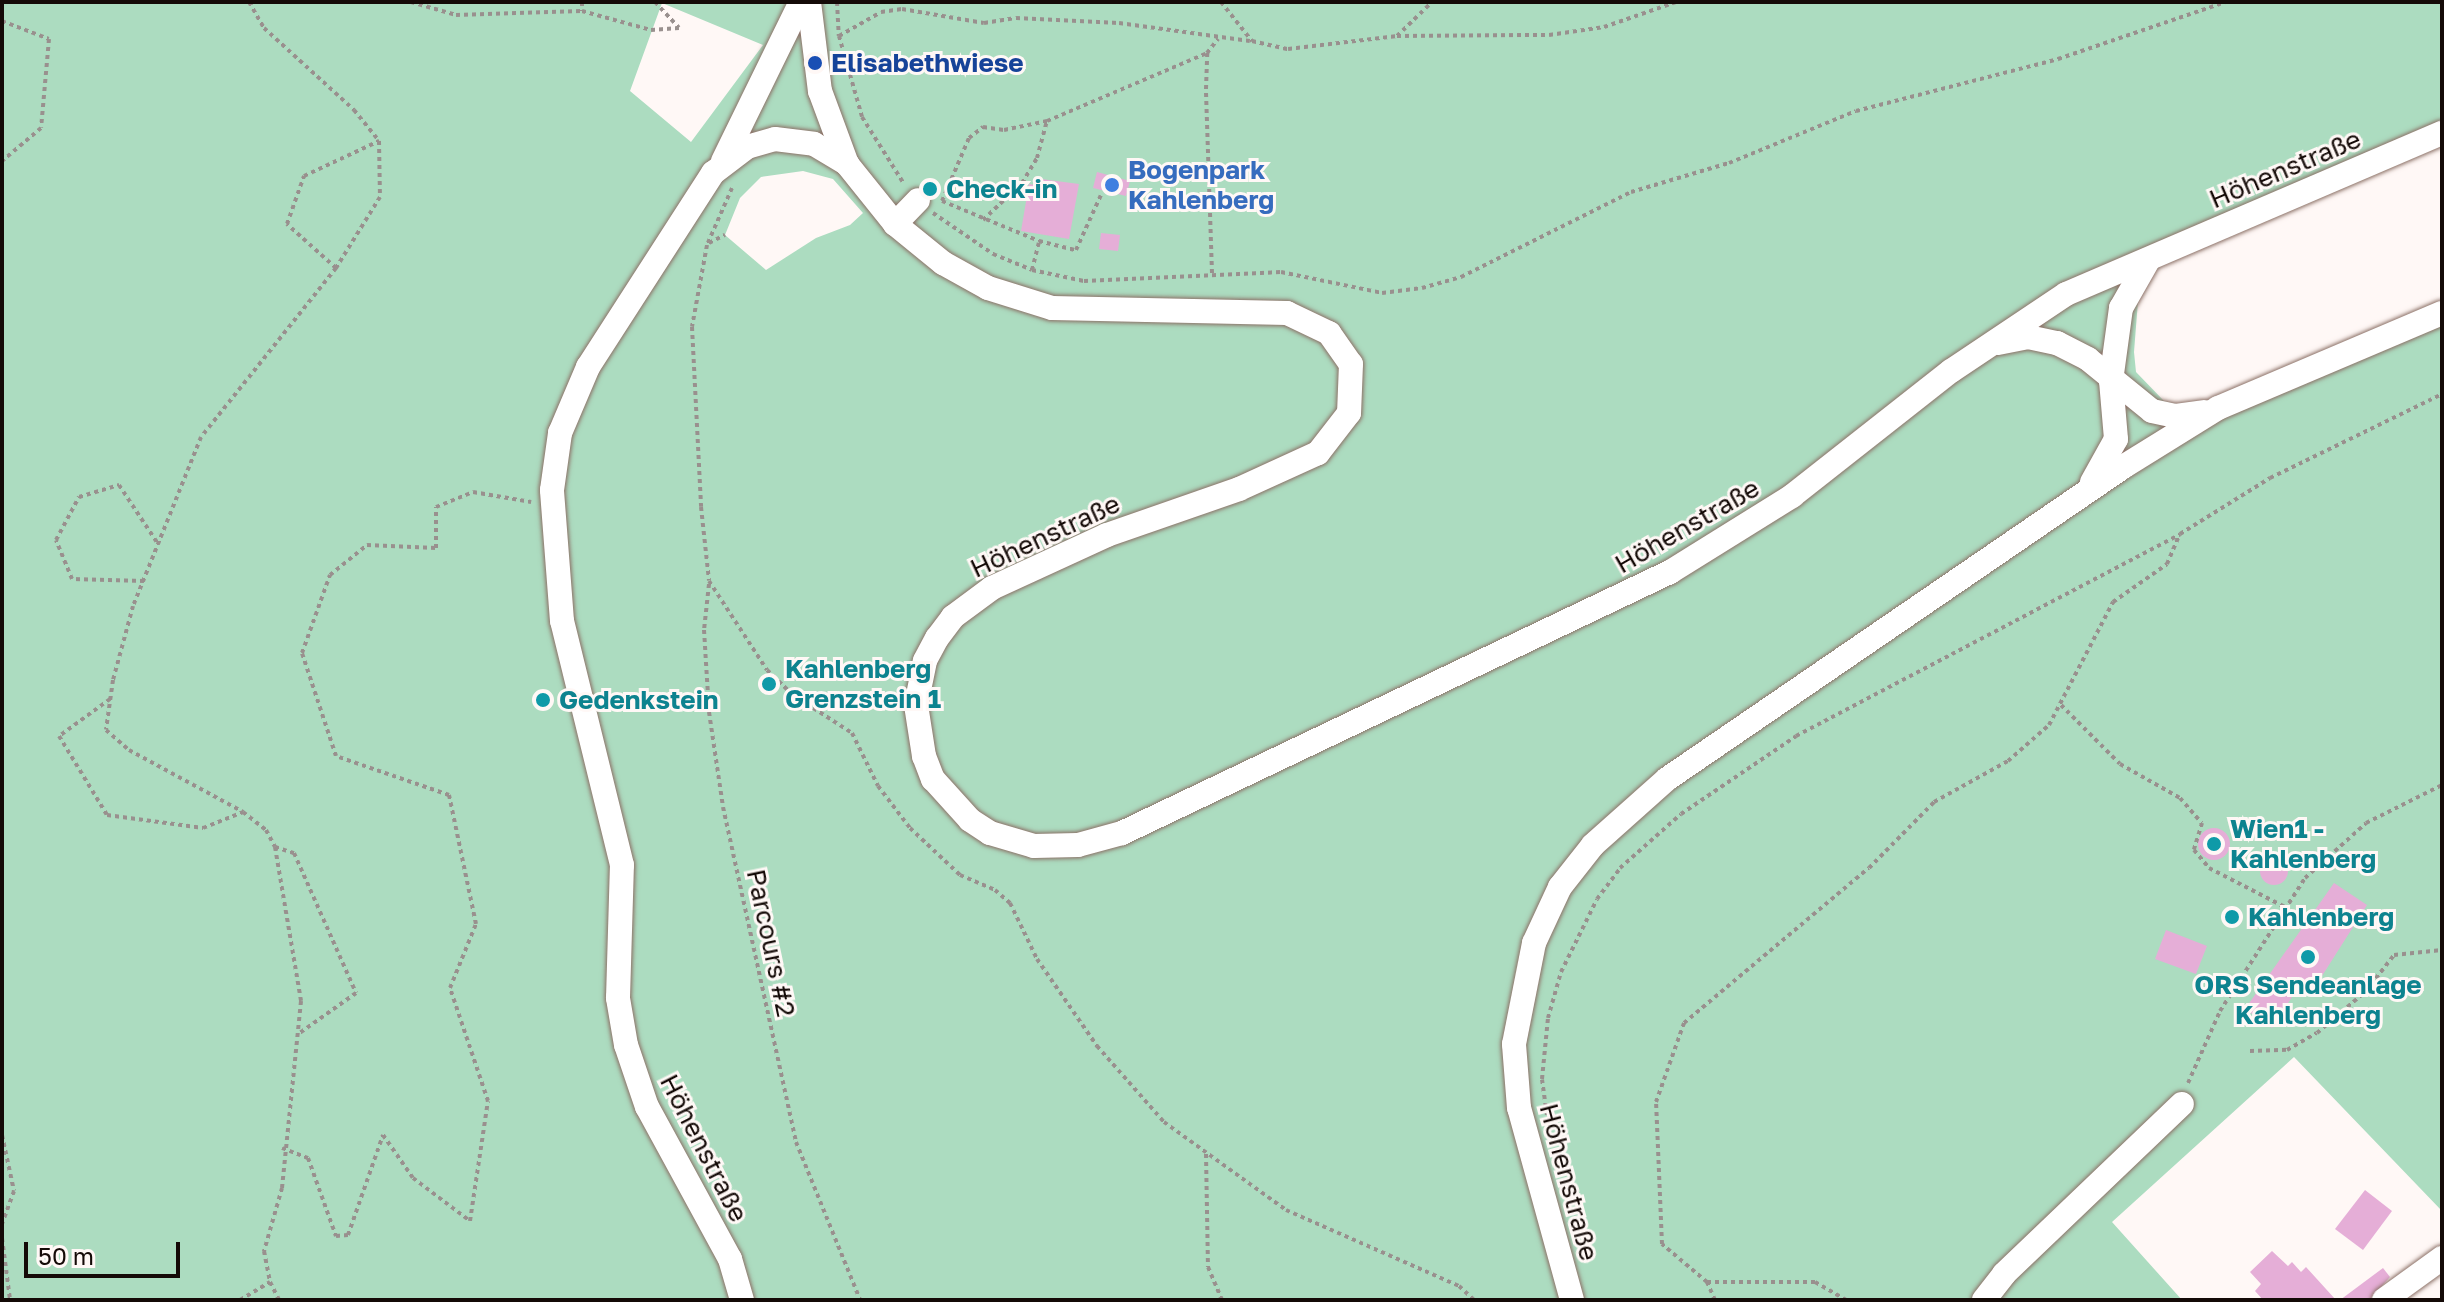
<!DOCTYPE html>
<meta charset="utf-8">
<style>
body{margin:0}
#map{position:relative;width:2444px;height:1302px;overflow:hidden;background:#fff8f6;font-family:"Golos Text",sans-serif}
div>[style]{position:absolute}
[style*='--x']{left:calc(var(--x)*1px);top:calc(var(--y)*1px);width:calc(var(--w)*1px);rotate:calc(var(--a)*1deg)}
.green>*{inset:0;background:#acdcc0}
.building>*{inset:0;background:#e5aed7}
.round{border-radius:50%}
.path>*{height:4px;margin-top:-2px;transform-origin:0;background:repeating-linear-gradient(90deg,#99908e 0 4px,transparent 0 8px)}
.roads{filter:drop-shadow(0 0 2px #8c7167) drop-shadow(0 0 2px #8c7167)}
.minor>*{height:24px;margin:-12px;padding:0 12px;transform-origin:12px;border-radius:12px;background:#fff}
.dots>*{width:22px;height:22px;translate:-50% -50%;box-sizing:border-box;border:4px solid #fff8f6;border-radius:50%}
span{translate:-50% -50%;white-space:nowrap;text-align:center;line-height:1.15;-webkit-text-stroke:6px #fff8f6;paint-order:stroke}
.transit-label{font-size:26px;color:#164399;font-weight:700}
.left{translate:0 -50%;text-align:left}
.street-label{font-size:26px;color:#140a07}
.shop-label{font-size:26px;color:#366cbe;font-weight:700}
.culture-label{font-size:26px;color:#0d838f;font-weight:700}
.frame{position:absolute;inset:0;border:4px solid #140a07;pointer-events:none}
.scale{position:absolute;left:24px;top:1242px;width:156px;height:36px;box-sizing:border-box;border:4px solid #140a07;border-top:0;padding-left:10px;font-size:24px;line-height:28px;white-space:nowrap;color:#140a07;-webkit-text-stroke:6px #fff8f6;paint-order:stroke}
</style>
<div id="map">
<div class="green">
<i style="clip-path:polygon(evenodd,2px 2px,2442px 2px,2442px 138px,2166px 257px,2151px 273px,2138px 301px,2134px 352px,2136px 372px,2164px 401px,2185px 406px,2211px 403px,2442px 312px,2442px 1211px,2294px 1057px,2112px 1222px,2182px 1300px,2px 1300px,2px 2px,662px 3px,763px 45px,691px 142px,630px 91px,662px 3px,2px 2px,803px 171px,833px 179px,863px 213px,850px 225px,816px 238px,766px 270px,725px 235px,740px 198px,761px 177px,803px 171px)"></i>
</div>
<div class="building">
<i style="clip-path:polygon(1097px 172px,1130px 181px,1126px 196px,1093px 188px)"></i>
<i style="clip-path:polygon(1041px 179px,1079px 184px,1069px 239px,1021px 231px,1029px 184px,1040px 186px)"></i>
<i style="clip-path:polygon(1101px 233px,1120px 235px,1118px 251px,1099px 249px)"></i>
<i class="round" style="left:2198px;top:828px;width:32px;height:32px"></i>
<i class="round" style="left:2260px;top:857px;width:28px;height:28px"></i>
<i style="clip-path:polygon(2334px 883px,2367px 905px,2315px 987px,2303px 980px,2272px 1028px,2245px 1009px)"></i>
<i style="clip-path:polygon(2166px 930px,2207px 946px,2196px 974px,2155px 959px)"></i>
<i style="clip-path:polygon(2365px 1190px,2392px 1211px,2363px 1250px,2335px 1229px)"></i>
<i style="clip-path:polygon(2272px 1251px,2288px 1266px,2292px 1262px,2301px 1272px,2306px 1267px,2336px 1300px,2263px 1300px,2255px 1291px,2261px 1284px,2250px 1272px)"></i>
<i style="clip-path:polygon(2383px 1268px,2390px 1277px,2369px 1300px,2340px 1300px)"></i>
</div>
<div class="path">
<i style="--x:249;--y:2;--w:30;--a:60"></i>
<i style="--x:264;--y:28;--w:122;--a:42.3"></i>
<i style="--x:354;--y:110;--w:40;--a:51"></i>
<i style="--x:379;--y:141;--w:56;--a:89"></i>
<i style="--x:380;--y:197;--w:84;--a:121.8"></i>
<i style="--x:336;--y:268;--w:216;--a:128.6"></i>
<i style="--x:201;--y:437;--w:182;--a:111.9"></i>
<i style="--x:133;--y:606;--w:77;--a:105.1"></i>
<i style="--x:113;--y:680;--w:50;--a:98"></i>
<i style="--x:106;--y:730;--w:30;--a:41"></i>
<i style="--x:129;--y:750;--w:130;--a:28.5"></i>
<i style="--x:243;--y:812;--w:29;--a:38"></i>
<i style="--x:266;--y:830;--w:19;--a:62"></i>
<i style="--x:275;--y:847;--w:156;--a:80.4"></i>
<i style="--x:301;--y:1001;--w:188;--a:95.8"></i>
<i style="--x:282;--y:1188;--w:66;--a:105.9"></i>
<i style="--x:264;--y:1251;--w:32;--a:79"></i>
<i style="--x:411;--y:2;--w:47;--a:16.1"></i>
<i style="--x:456;--y:15;--w:126;--a:-1.8"></i>
<i style="--x:582;--y:11;--w:72;--a:15.4"></i>
<i style="--x:651;--y:30;--w:28;--a:-4"></i>
<i style="--x:582;--y:2;--w:9;--a:90"></i>
<i style="--x:655;--y:2;--w:35;--a:47"></i>
<i style="--x:837;--y:2;--w:34;--a:87"></i>
<i style="--x:839;--y:36;--w:84;--a:74.1"></i>
<i style="--x:862;--y:117;--w:79;--a:57.9"></i>
<i style="--x:1221;--y:2;--w:50;--a:51.5"></i>
<i style="--x:1252;--y:41;--w:37;--a:13"></i>
<i style="--x:1288;--y:49;--w:110;--a:-6.8"></i>
<i style="--x:1397;--y:36;--w:152;--a:-0.4"></i>
<i style="--x:1549;--y:35;--w:56;--a:-8.3"></i>
<i style="--x:1604;--y:27;--w:76;--a:-19.1"></i>
<i style="--x:2;--y:21;--w:50;--a:21"></i>
<i style="--x:49;--y:39;--w:89;--a:95.1"></i>
<i style="--x:41;--y:128;--w:51;--a:139.8"></i>
<i style="--x:839;--y:36;--w:48;--a:-29.7"></i>
<i style="--x:881;--y:12;--w:21;--a:-8"></i>
<i style="--x:902;--y:9;--w:83;--a:9.7"></i>
<i style="--x:984;--y:23;--w:32;--a:-9"></i>
<i style="--x:1016;--y:18;--w:103;--a:2.8"></i>
<i style="--x:1119;--y:23;--w:132;--a:7.8"></i>
<i style="--x:1397;--y:36;--w:49;--a:-44.2"></i>
<i style="--x:732;--y:188;--w:62;--a:113.7"></i>
<i style="--x:707;--y:245;--w:83;--a:100.4"></i>
<i style="--x:692;--y:327;--w:180;--a:87.1"></i>
<i style="--x:701;--y:507;--w:74;--a:83.8"></i>
<i style="--x:709;--y:581;--w:106;--a:56.9"></i>
<i style="--x:767;--y:670;--w:36;--a:44"></i>
<i style="--x:793;--y:695;--w:70;--a:32.8"></i>
<i style="--x:852;--y:733;--w:59;--a:63.9"></i>
<i style="--x:878;--y:786;--w:53;--a:52.7"></i>
<i style="--x:910;--y:828;--w:69;--a:43.2"></i>
<i style="--x:960;--y:875;--w:38;--a:23"></i>
<i style="--x:995;--y:890;--w:20;--a:41"></i>
<i style="--x:1010;--y:903;--w:62;--a:64.3"></i>
<i style="--x:1037;--y:959;--w:106;--a:55.4"></i>
<i style="--x:1097;--y:1046;--w:101;--a:48.6"></i>
<i style="--x:1164;--y:1122;--w:150;--a:35.8"></i>
<i style="--x:1286;--y:1210;--w:189;--a:23.7"></i>
<i style="--x:1459;--y:1286;--w:21;--a:43"></i>
<i style="--x:942;--y:201;--w:69;--a:-66.8"></i>
<i style="--x:969;--y:138;--w:18;--a:-38"></i>
<i style="--x:983;--y:127;--w:21;--a:8"></i>
<i style="--x:1004;--y:130;--w:44;--a:-11.8"></i>
<i style="--x:1047;--y:121;--w:174;--a:-23"></i>
<i style="--x:942;--y:201;--w:105;--a:22.4"></i>
<i style="--x:1039;--y:241;--w:38;--a:14"></i>
<i style="--x:1076;--y:250;--w:60;--a:-65.6"></i>
<i style="--x:933;--y:213;--w:73;--a:34.3"></i>
<i style="--x:993;--y:254;--w:42;--a:22.3"></i>
<i style="--x:1032;--y:270;--w:53;--a:11.9"></i>
<i style="--x:1084;--y:281;--w:197;--a:-2.6"></i>
<i style="--x:1281;--y:272;--w:103;--a:11.7"></i>
<i style="--x:1382;--y:293;--w:40;--a:-7.1"></i>
<i style="--x:1422;--y:288;--w:41;--a:-15.8"></i>
<i style="--x:1461;--y:277;--w:190;--a:-26.6"></i>
<i style="--x:1631;--y:192;--w:102;--a:-16.5"></i>
<i style="--x:1729;--y:163;--w:137;--a:-22.3"></i>
<i style="--x:1856;--y:111;--w:209;--a:-14.4"></i>
<i style="--x:2058;--y:59;--w:176;--a:-18.8"></i>
<i style="--x:983;--y:220;--w:54;--a:-43.5"></i>
<i style="--x:1022;--y:183;--w:29;--a:-59"></i>
<i style="--x:1037;--y:158;--w:38;--a:-75"></i>
<i style="--x:709;--y:243;--w:18;--a:-27"></i>
<i style="--x:336;--y:268;--w:66;--a:-138.1"></i>
<i style="--x:287;--y:224;--w:51;--a:-70.5"></i>
<i style="--x:304;--y:176;--w:83;--a:-25"></i>
<i style="--x:1032;--y:270;--w:30;--a:-76"></i>
<i style="--x:1212;--y:273;--w:184;--a:-91.9"></i>
<i style="--x:1206;--y:89;--w:36;--a:-88"></i>
<i style="--x:1207;--y:53;--w:18;--a:-52"></i>
<i style="--x:144;--y:581;--w:72;--a:-178.4"></i>
<i style="--x:72;--y:579;--w:42;--a:-112.3"></i>
<i style="--x:56;--y:540;--w:49;--a:-61.9"></i>
<i style="--x:79;--y:497;--w:42;--a:-16.7"></i>
<i style="--x:119;--y:485;--w:71;--a:56.5"></i>
<i style="--x:709;--y:584;--w:46;--a:96.2"></i>
<i style="--x:704;--y:630;--w:82;--a:86.5"></i>
<i style="--x:709;--y:712;--w:96;--a:81.6"></i>
<i style="--x:723;--y:807;--w:343;--a:77.7"></i>
<i style="--x:796;--y:1142;--w:170;--a:67.9"></i>
<i style="--x:110;--y:699;--w:63;--a:144"></i>
<i style="--x:59;--y:736;--w:92;--a:58.7"></i>
<i style="--x:107;--y:815;--w:97;--a:7.7"></i>
<i style="--x:203;--y:828;--w:43;--a:-21.8"></i>
<i style="--x:2061;--y:705;--w:83;--a:45"></i>
<i style="--x:2120;--y:764;--w:69;--a:29.5"></i>
<i style="--x:2180;--y:798;--w:33;--a:49"></i>
<i style="--x:2202;--y:823;--w:28;--a:107"></i>
<i style="--x:2194;--y:850;--w:23;--a:50"></i>
<i style="--x:2209;--y:868;--w:85;--a:27.2"></i>
<i style="--x:275;--y:847;--w:20;--a:18"></i>
<i style="--x:294;--y:853;--w:153;--a:66.1"></i>
<i style="--x:356;--y:993;--w:72;--a:144.6"></i>
<i style="--x:2250;--y:1051;--w:37;--a:-2"></i>
<i style="--x:2287;--y:1050;--w:34;--a:-30"></i>
<i style="--x:2317;--y:1033;--w:65;--a:-40.6"></i>
<i style="--x:2366;--y:991;--w:46;--a:-52.1"></i>
<i style="--x:2394;--y:955;--w:48;--a:-5.9"></i>
<i style="--x:2188;--y:1083;--w:79;--a:-66"></i>
<i style="--x:2220;--y:1011;--w:158;--a:-57.4"></i>
<i style="--x:2305;--y:878;--w:82;--a:-42"></i>
<i style="--x:2366;--y:823;--w:85;--a:-26.6"></i>
<i style="--x:1548;--y:1123;--w:44;--a:-97.8"></i>
<i style="--x:1542;--y:1079;--w:61;--a:-84.4"></i>
<i style="--x:1548;--y:1018;--w:48;--a:-74.2"></i>
<i style="--x:1561;--y:972;--w:81;--a:-63.7"></i>
<i style="--x:1597;--y:899;--w:39;--a:-53"></i>
<i style="--x:1620;--y:868;--w:81;--a:-41.5"></i>
<i style="--x:1681;--y:814;--w:139;--a:-34.1"></i>
<i style="--x:1796;--y:736;--w:434;--a:-27.7"></i>
<i style="--x:2180;--y:534;--w:106;--a:-31.9"></i>
<i style="--x:2270;--y:478;--w:191;--a:-26"></i>
<i style="--x:2;--y:1135;--w:57;--a:77.9"></i>
<i style="--x:14;--y:1191;--w:35;--a:110"></i>
<i style="--x:282;--y:1148;--w:28;--a:21"></i>
<i style="--x:308;--y:1158;--w:83;--a:70.3"></i>
<i style="--x:336;--y:1236;--w:12;--a:-5"></i>
<i style="--x:348;--y:1235;--w:106;--a:-70.7"></i>
<i style="--x:383;--y:1135;--w:52;--a:55.1"></i>
<i style="--x:413;--y:1178;--w:71;--a:37"></i>
<i style="--x:470;--y:1221;--w:121;--a:-81.5"></i>
<i style="--x:488;--y:1101;--w:119;--a:-108.6"></i>
<i style="--x:450;--y:988;--w:69;--a:-67.9"></i>
<i style="--x:476;--y:924;--w:132;--a:-101.8"></i>
<i style="--x:449;--y:795;--w:120;--a:-161"></i>
<i style="--x:336;--y:756;--w:108;--a:-108.3"></i>
<i style="--x:302;--y:653;--w:83;--a:-70.3"></i>
<i style="--x:330;--y:575;--w:48;--a:-39"></i>
<i style="--x:367;--y:545;--w:69;--a:2.5"></i>
<i style="--x:436;--y:548;--w:41;--a:-90"></i>
<i style="--x:436;--y:507;--w:40;--a:-22"></i>
<i style="--x:473;--y:492;--w:59;--a:9.8"></i>
<i style="--x:1206;--y:1154;--w:113;--a:89"></i>
<i style="--x:1208;--y:1267;--w:36;--a:67"></i>
<i style="--x:2;--y:1238;--w:63;--a:82.6"></i>
<i style="--x:1707;--y:1282;--w:108;--a:0"></i>
<i style="--x:1815;--y:1282;--w:36;--a:30"></i>
<i style="--x:240;--y:1300;--w:35;--a:-31"></i>
<i style="--x:270;--y:1282;--w:20;--a:63"></i>
<i style="--x:1715;--y:1300;--w:20;--a:-114"></i>
<i style="--x:1707;--y:1282;--w:59;--a:-139.8"></i>
<i style="--x:1662;--y:1244;--w:142;--a:-92.4"></i>
<i style="--x:1656;--y:1102;--w:84;--a:-70.5"></i>
<i style="--x:1684;--y:1023;--w:241;--a:-40"></i>
<i style="--x:1869;--y:868;--w:93;--a:-45.4"></i>
<i style="--x:1934;--y:802;--w:85;--a:-29"></i>
<i style="--x:2008;--y:761;--w:55;--a:-41.3"></i>
<i style="--x:2049;--y:725;--w:139;--a:-62.5"></i>
<i style="--x:2113;--y:602;--w:66;--a:-35.1"></i>
<i style="--x:2167;--y:564;--w:30;--a:-67"></i>
</div>
<div class="roads">
<div class="minor">
<i style="--x:809;--y:2;--w:90;--a:83"></i>
<i style="--x:820;--y:91;--w:78;--a:69.7"></i>
<i style="--x:847;--y:164;--w:77;--a:51.3"></i>
<i style="--x:895;--y:224;--w:62;--a:39.1"></i>
<i style="--x:943;--y:263;--w:51;--a:29.1"></i>
<i style="--x:988;--y:288;--w:67;--a:17.4"></i>
<i style="--x:1052;--y:308;--w:235;--a:1.2"></i>
<i style="--x:1287;--y:313;--w:47;--a:25.5"></i>
<i style="--x:1329;--y:333;--w:38;--a:55"></i>
<i style="--x:1351;--y:364;--w:49;--a:92.3"></i>
<i style="--x:1349;--y:413;--w:51;--a:127.8"></i>
<i style="--x:1318;--y:453;--w:87;--a:155.5"></i>
<i style="--x:1239;--y:489;--w:140;--a:160.8"></i>
<i style="--x:1107;--y:535;--w:127;--a:155.3"></i>
<i style="--x:992;--y:588;--w:49;--a:143.4"></i>
<i style="--x:953;--y:617;--w:26;--a:127"></i>
<i style="--x:937;--y:638;--w:26;--a:118"></i>
<i style="--x:925;--y:661;--w:45;--a:101.6"></i>
<i style="--x:916;--y:705;--w:52;--a:81.1"></i>
<i style="--x:924;--y:756;--w:25;--a:69"></i>
<i style="--x:933;--y:779;--w:55;--a:47.9"></i>
<i style="--x:970;--y:820;--w:24;--a:33"></i>
<i style="--x:990;--y:833;--w:46;--a:16.5"></i>
<i style="--x:1034;--y:846;--w:44;--a:-1.3"></i>
<i style="--x:1078;--y:845;--w:46;--a:-15.3"></i>
<i style="--x:1122;--y:833;--w:607;--a:-25.47"></i>
<i style="--x:1670;--y:572;--w:144;--a:-31.9"></i>
<i style="--x:1792;--y:496;--w:202;--a:-38.2"></i>
<i style="--x:1951;--y:371;--w:138;--a:-33.8"></i>
<i style="--x:2066;--y:294;--w:409;--a:-23.2"></i>
<i style="--x:723;--y:161;--w:177;--a:-63.9"></i>
<i style="--x:895;--y:224;--w:33;--a:-46"></i>
<i style="--x:1998;--y:343;--w:31;--a:-11"></i>
<i style="--x:2028;--y:337;--w:30;--a:12"></i>
<i style="--x:2057;--y:343;--w:35;--a:27"></i>
<i style="--x:2088;--y:359;--w:82;--a:39.1"></i>
<i style="--x:2152;--y:411;--w:25;--a:12"></i>
<i style="--x:2176;--y:416;--w:28;--a:-8"></i>
<i style="--x:2092;--y:482;--w:49;--a:-60.8"></i>
<i style="--x:2116;--y:439;--w:58;--a:-94.9"></i>
<i style="--x:2111;--y:381;--w:74;--a:-82.2"></i>
<i style="--x:2121;--y:308;--w:56;--a:-60.3"></i>
<i style="--x:742;--y:1300;--w:43;--a:-106.3"></i>
<i style="--x:730;--y:1259;--w:173;--a:-118.6"></i>
<i style="--x:647;--y:1107;--w:65;--a:-108.7"></i>
<i style="--x:626;--y:1045;--w:48;--a:-99.7"></i>
<i style="--x:618;--y:998;--w:133;--a:-88.3"></i>
<i style="--x:622;--y:865;--w:251;--a:-103.8"></i>
<i style="--x:562;--y:621;--w:131;--a:-94.4"></i>
<i style="--x:552;--y:490;--w:58;--a:-82"></i>
<i style="--x:560;--y:433;--w:72;--a:-67"></i>
<i style="--x:588;--y:367;--w:231;--a:-57.2"></i>
<i style="--x:713;--y:173;--w:43;--a:-37.4"></i>
<i style="--x:747;--y:147;--w:29;--a:-16"></i>
<i style="--x:775;--y:139;--w:39;--a:7"></i>
<i style="--x:814;--y:144;--w:39;--a:31"></i>
<i style="--x:1572;--y:1300;--w:199;--a:-105.4"></i>
<i style="--x:1519;--y:1108;--w:64;--a:-94.5"></i>
<i style="--x:1514;--y:1044;--w:103;--a:-78.8"></i>
<i style="--x:1534;--y:943;--w:62;--a:-65.1"></i>
<i style="--x:1560;--y:887;--w:53;--a:-51.8"></i>
<i style="--x:1593;--y:845;--w:99;--a:-41.7"></i>
<i style="--x:1667;--y:779;--w:553;--a:-34.38"></i>
<i style="--x:2123;--y:467;--w:112;--a:-31.8"></i>
<i style="--x:2218;--y:408;--w:243;--a:-23"></i>
<i style="--x:1984;--y:1300;--w:33;--a:-52"></i>
<i style="--x:2004;--y:1274;--w:246;--a:-43.7"></i>
<i style="--x:2384;--y:1300;--w:72;--a:-35.9"></i>
</div>
</div>
<div class="dots">
<i style="left:815px;top:63px;background:#1a4fb4"></i>
<i style="left:1112px;top:185px;background:#3f7fe0"></i>
<i style="left:930px;top:189px;background:#0f9aa8"></i>
<i style="left:769px;top:684px;background:#0f9aa8"></i>
<i style="left:543px;top:700px;background:#0f9aa8"></i>
<i style="left:2214px;top:844px;background:#0f9aa8"></i>
<i style="left:2232px;top:917px;background:#0f9aa8"></i>
<i style="left:2308px;top:957px;background:#0f9aa8"></i>
</div>
<div class="transit-label">
<span class="left" style="left:831px;top:63px">Elisabethwiese</span>
</div>
<div class="street-label">
<span style="left:2285px;top:169px;rotate:-23deg">Höhenstraße</span>
<span style="left:1687px;top:526px;rotate:-30deg">Höhenstraße</span>
<span style="left:1045px;top:536px;rotate:-25deg">Höhenstraße</span>
<span style="left:771px;top:943px;rotate:78deg">Parcours #2</span>
<span style="left:704px;top:1148px;rotate:63deg">Höhenstraße</span>
<span style="left:1569px;top:1182px;rotate:75deg">Höhenstraße</span>
</div>
<div class="shop-label">
<span class="left" style="left:1128px;top:185px">Bogenpark<br>Kahlenberg</span>
</div>
<div class="culture-label">
<span class="left" style="left:946px;top:189px">Check-in</span>
<span class="left" style="left:785px;top:684px">Kahlenberg<br>Grenzstein 1</span>
<span class="left" style="left:559px;top:700px">Gedenkstein</span>
<span class="left" style="left:2230px;top:844px">Wien1 -<br>Kahlenberg</span>
<span class="left" style="left:2248px;top:917px">Kahlenberg</span>
<span style="left:2308px;top:1000px">ORS Sendeanlage<br>Kahlenberg</span>
</div>
<div class="frame"></div>
<div class="scale">50 m</div>
</div>
